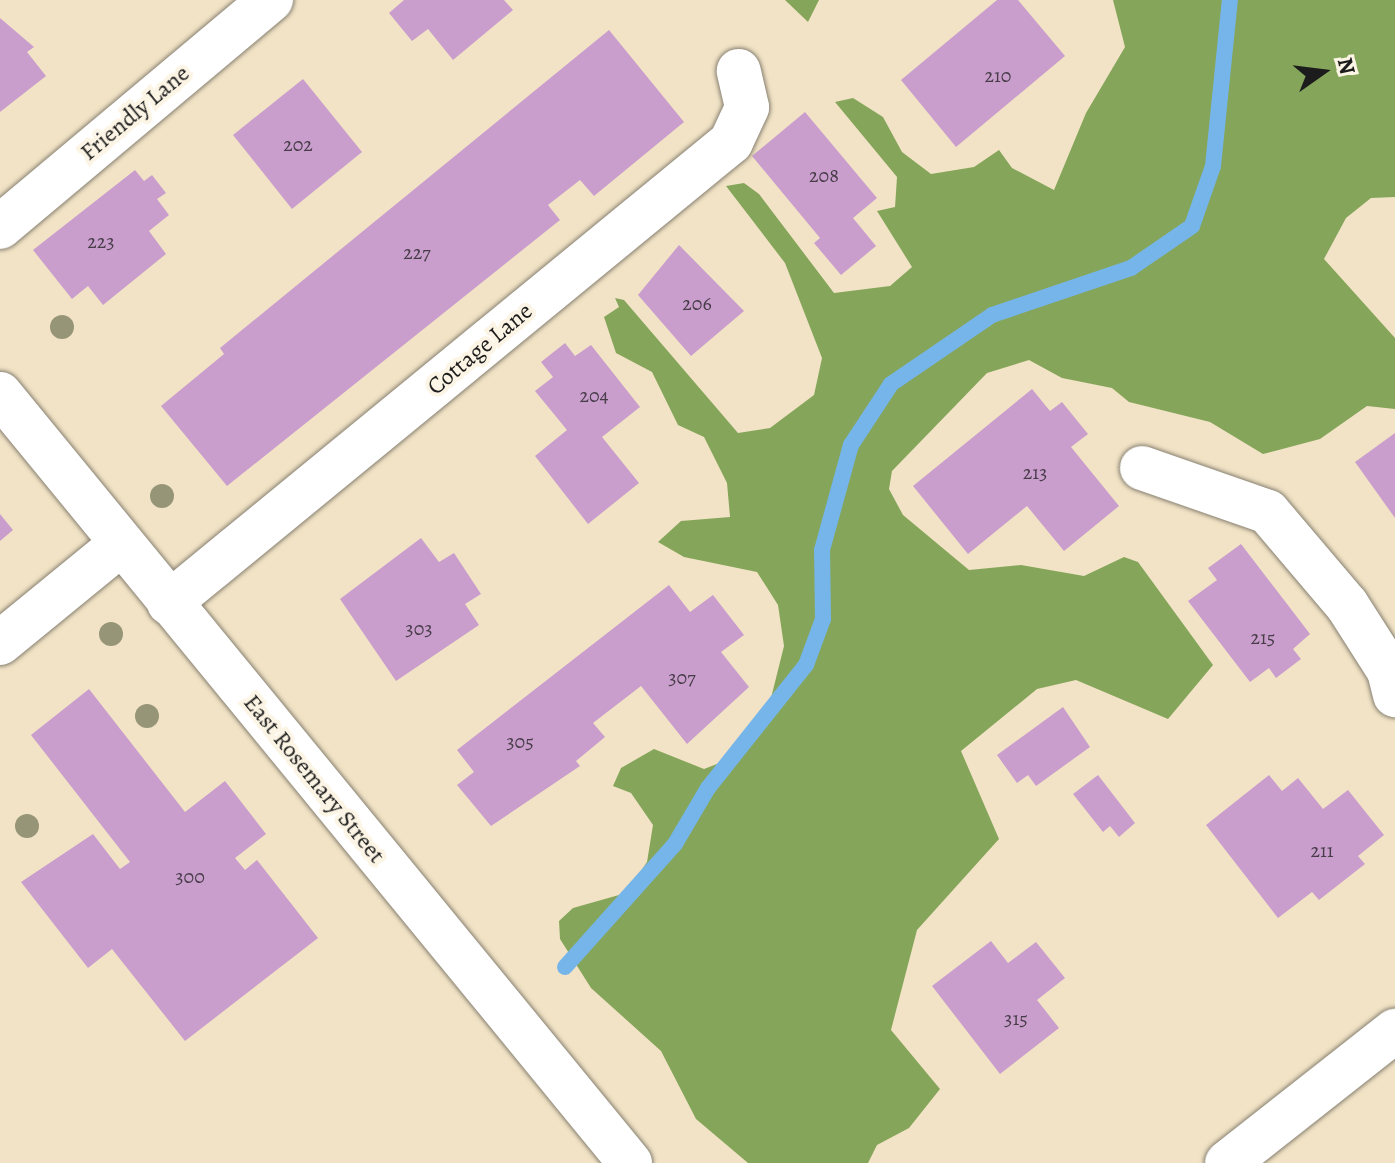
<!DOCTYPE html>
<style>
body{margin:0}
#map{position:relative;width:1395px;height:1163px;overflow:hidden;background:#f2e3c6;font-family:Alegreya,serif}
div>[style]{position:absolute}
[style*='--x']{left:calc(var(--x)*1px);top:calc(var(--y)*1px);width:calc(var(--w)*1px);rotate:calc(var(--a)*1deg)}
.forest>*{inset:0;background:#85a65a}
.stream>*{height:16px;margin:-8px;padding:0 8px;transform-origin:8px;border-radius:8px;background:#76b5ea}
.building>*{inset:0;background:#c99ecd}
.roads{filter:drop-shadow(0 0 2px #878071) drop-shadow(0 0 2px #878071)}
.minor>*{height:44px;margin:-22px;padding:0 22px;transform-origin:22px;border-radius:22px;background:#fff}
.trees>*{width:24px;height:24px;margin:-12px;border-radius:50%;background:#979577}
span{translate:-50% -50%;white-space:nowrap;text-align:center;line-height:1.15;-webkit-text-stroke:8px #fcf5e5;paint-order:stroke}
.number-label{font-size:20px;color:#473c48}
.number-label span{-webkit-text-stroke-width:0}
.street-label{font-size:24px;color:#1c1c1c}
.north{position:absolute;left:1283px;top:32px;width:80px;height:80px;-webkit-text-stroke:6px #fcf5e5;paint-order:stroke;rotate:76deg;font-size:22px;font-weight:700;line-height:32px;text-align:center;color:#1c1c1c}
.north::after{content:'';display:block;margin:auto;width:28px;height:36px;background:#1c1c1c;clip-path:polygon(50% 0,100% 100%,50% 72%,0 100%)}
</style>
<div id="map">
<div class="forest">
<i style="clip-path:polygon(785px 0,819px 0,808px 22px)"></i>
<i style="clip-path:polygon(1113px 0,1395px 0,1395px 197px,1371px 198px,1346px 218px,1324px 259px,1395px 338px,1395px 409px,1367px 406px,1320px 439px,1263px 454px,1210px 422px,1129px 402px,1112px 388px,1062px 378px,1029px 360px,987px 373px,892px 471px,889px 489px,903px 515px,969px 570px,1021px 565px,1084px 576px,1124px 557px,1138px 562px,1213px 665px,1168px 719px,1076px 680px,1037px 689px,961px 751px,999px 839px,917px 930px,891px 1030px,940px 1089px,909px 1128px,877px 1145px,868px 1163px,748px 1163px,696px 1119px,661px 1051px,591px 988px,560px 939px,559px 921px,573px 908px,626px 893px,647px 862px,653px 825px,631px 793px,613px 786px,621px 768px,654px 749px,704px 769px,722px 762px,770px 702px,784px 646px,778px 605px,757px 572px,684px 557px,658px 542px,681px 521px,730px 517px,727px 483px,704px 437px,678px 425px,652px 372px,616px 353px,604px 317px,619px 307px,615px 298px,624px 300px,738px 433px,770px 428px,814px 395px,822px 358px,785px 263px,726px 186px,744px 183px,759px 194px,834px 293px,890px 286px,912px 267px,877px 211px,895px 207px,897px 177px,835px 102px,853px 98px,883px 117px,902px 152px,931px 174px,974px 167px,999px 150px,1012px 168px,1054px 190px,1086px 113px,1125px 47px)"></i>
</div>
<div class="stream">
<i style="--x:565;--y:967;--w:165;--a:-48.2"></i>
<i style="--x:675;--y:844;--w:65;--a:-59.5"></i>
<i style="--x:708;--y:788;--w:157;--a:-51.5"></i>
<i style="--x:806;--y:665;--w:49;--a:-69.7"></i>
<i style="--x:823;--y:619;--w:69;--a:-90.8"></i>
<i style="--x:822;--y:550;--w:109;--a:-74.6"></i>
<i style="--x:851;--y:445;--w:73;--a:-56.7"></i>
<i style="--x:891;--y:384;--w:122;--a:-34.3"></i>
<i style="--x:992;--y:315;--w:147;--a:-18.7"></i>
<i style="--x:1131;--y:268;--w:74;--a:-34.5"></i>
<i style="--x:1192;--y:226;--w:64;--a:-70.7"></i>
<i style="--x:1213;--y:166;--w:167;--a:-84.2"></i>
</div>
<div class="building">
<i style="clip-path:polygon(404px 0,504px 0,513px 10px,453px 60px,428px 29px,412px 41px,389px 13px)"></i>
<i style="clip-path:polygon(997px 0,1018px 0,1065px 56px,956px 147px,901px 80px)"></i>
<i style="clip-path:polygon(0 18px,34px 47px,27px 52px,46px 76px,0 112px)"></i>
<i style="clip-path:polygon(609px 30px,684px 122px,594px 196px,580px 180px,548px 205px,560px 220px,227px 486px,161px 406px,224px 354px,220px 348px)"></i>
<i style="clip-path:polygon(303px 79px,362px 152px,292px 209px,233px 135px)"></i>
<i style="clip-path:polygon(805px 112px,877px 198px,853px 218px,876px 246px,841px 275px,814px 243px,820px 238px,752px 156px)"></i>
<i style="clip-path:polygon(135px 170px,144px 181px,152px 175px,166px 193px,157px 199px,169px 215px,149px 231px,166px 254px,103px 305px,88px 286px,72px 299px,33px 250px)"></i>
<i style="clip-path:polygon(679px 245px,744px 311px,691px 356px,638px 295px)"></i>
<i style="clip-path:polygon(565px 343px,575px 356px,591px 345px,640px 407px,602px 437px,639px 483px,588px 524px,535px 456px,567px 430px,535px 391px,553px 377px,541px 362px)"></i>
<i style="clip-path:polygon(1032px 389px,1050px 411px,1062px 402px,1088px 434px,1071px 447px,1119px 506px,1064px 551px,1027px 506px,968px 554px,913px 486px)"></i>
<i style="clip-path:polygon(1395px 433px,1395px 518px,1355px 462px)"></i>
<i style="clip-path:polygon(0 514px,13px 530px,0 541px)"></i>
<i style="clip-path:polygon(421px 538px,439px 562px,454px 553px,481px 594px,465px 604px,479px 625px,396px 681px,340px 599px)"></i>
<i style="clip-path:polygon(1241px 544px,1310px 634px,1293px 649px,1301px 659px,1276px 678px,1269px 668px,1250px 682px,1188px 601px,1217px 580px,1208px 568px)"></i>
<i style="clip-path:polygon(669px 585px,690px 612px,713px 595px,744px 635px,721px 652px,749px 687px,687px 744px,641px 686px,593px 723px,605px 737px,576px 761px,580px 766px,491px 826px,457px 785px,474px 772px,457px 750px)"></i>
<i style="clip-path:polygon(89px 689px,185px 812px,225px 781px,266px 834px,235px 858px,245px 870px,257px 860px,318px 938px,185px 1041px,112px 949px,88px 968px,21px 882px,93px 834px,120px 869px,130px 862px,31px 735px)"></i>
<i style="clip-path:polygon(1063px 707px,1090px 747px,1036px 786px,1028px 775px,1017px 783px,997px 755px)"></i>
<i style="clip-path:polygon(1098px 775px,1135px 823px,1119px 837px,1110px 826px,1103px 832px,1073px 794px)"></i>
<i style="clip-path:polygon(1269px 775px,1282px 791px,1298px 778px,1323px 809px,1348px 790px,1384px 835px,1358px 856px,1365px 864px,1319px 900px,1312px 892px,1278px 918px,1206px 825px)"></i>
<i style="clip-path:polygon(991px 941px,1008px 963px,1036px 942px,1065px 978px,1037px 1000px,1059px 1028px,1000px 1074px,932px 986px)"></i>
</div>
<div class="roads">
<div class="minor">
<i style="--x:0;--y:227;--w:354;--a:-40"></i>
<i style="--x:0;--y:394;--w:994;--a:50.67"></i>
<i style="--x:1142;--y:468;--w:133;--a:19.2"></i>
<i style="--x:1268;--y:512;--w:122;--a:49.7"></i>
<i style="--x:1347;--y:605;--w:78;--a:57.5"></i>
<i style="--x:1389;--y:671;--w:25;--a:76"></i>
<i style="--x:169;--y:603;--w:727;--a:-39.36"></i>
<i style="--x:731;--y:142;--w:38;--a:-65"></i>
<i style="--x:747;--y:107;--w:37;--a:-103"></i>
<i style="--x:0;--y:643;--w:156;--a:-39.3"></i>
<i style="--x:1227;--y:1163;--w:214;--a:-38.2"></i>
</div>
</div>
<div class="trees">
<i style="left:62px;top:327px"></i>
<i style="left:162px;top:496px"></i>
<i style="left:111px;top:634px"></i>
<i style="left:147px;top:716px"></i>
<i style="left:27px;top:826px"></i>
</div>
<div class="number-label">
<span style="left:998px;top:75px">210</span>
<span style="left:298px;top:144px">202</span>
<span style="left:824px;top:175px">208</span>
<span style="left:101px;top:241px">223</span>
<span style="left:417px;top:252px">227</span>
<span style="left:697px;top:303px">206</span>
<span style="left:594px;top:395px">204</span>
<span style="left:1035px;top:472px">213</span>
<span style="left:419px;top:628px">303</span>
<span style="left:1263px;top:637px">215</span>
<span style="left:682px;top:677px">307</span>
<span style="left:520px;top:741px">305</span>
<span style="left:1322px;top:850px">211</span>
<span style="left:190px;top:876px">300</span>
<span style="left:1016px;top:1018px">315</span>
</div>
<div class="street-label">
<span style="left:135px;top:113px;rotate:-40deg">Friendly Lane</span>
<span style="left:480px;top:349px;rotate:-40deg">Cottage Lane</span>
<span style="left:314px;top:779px;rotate:51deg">East Rosemary Street</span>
</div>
<div class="north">N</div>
</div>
